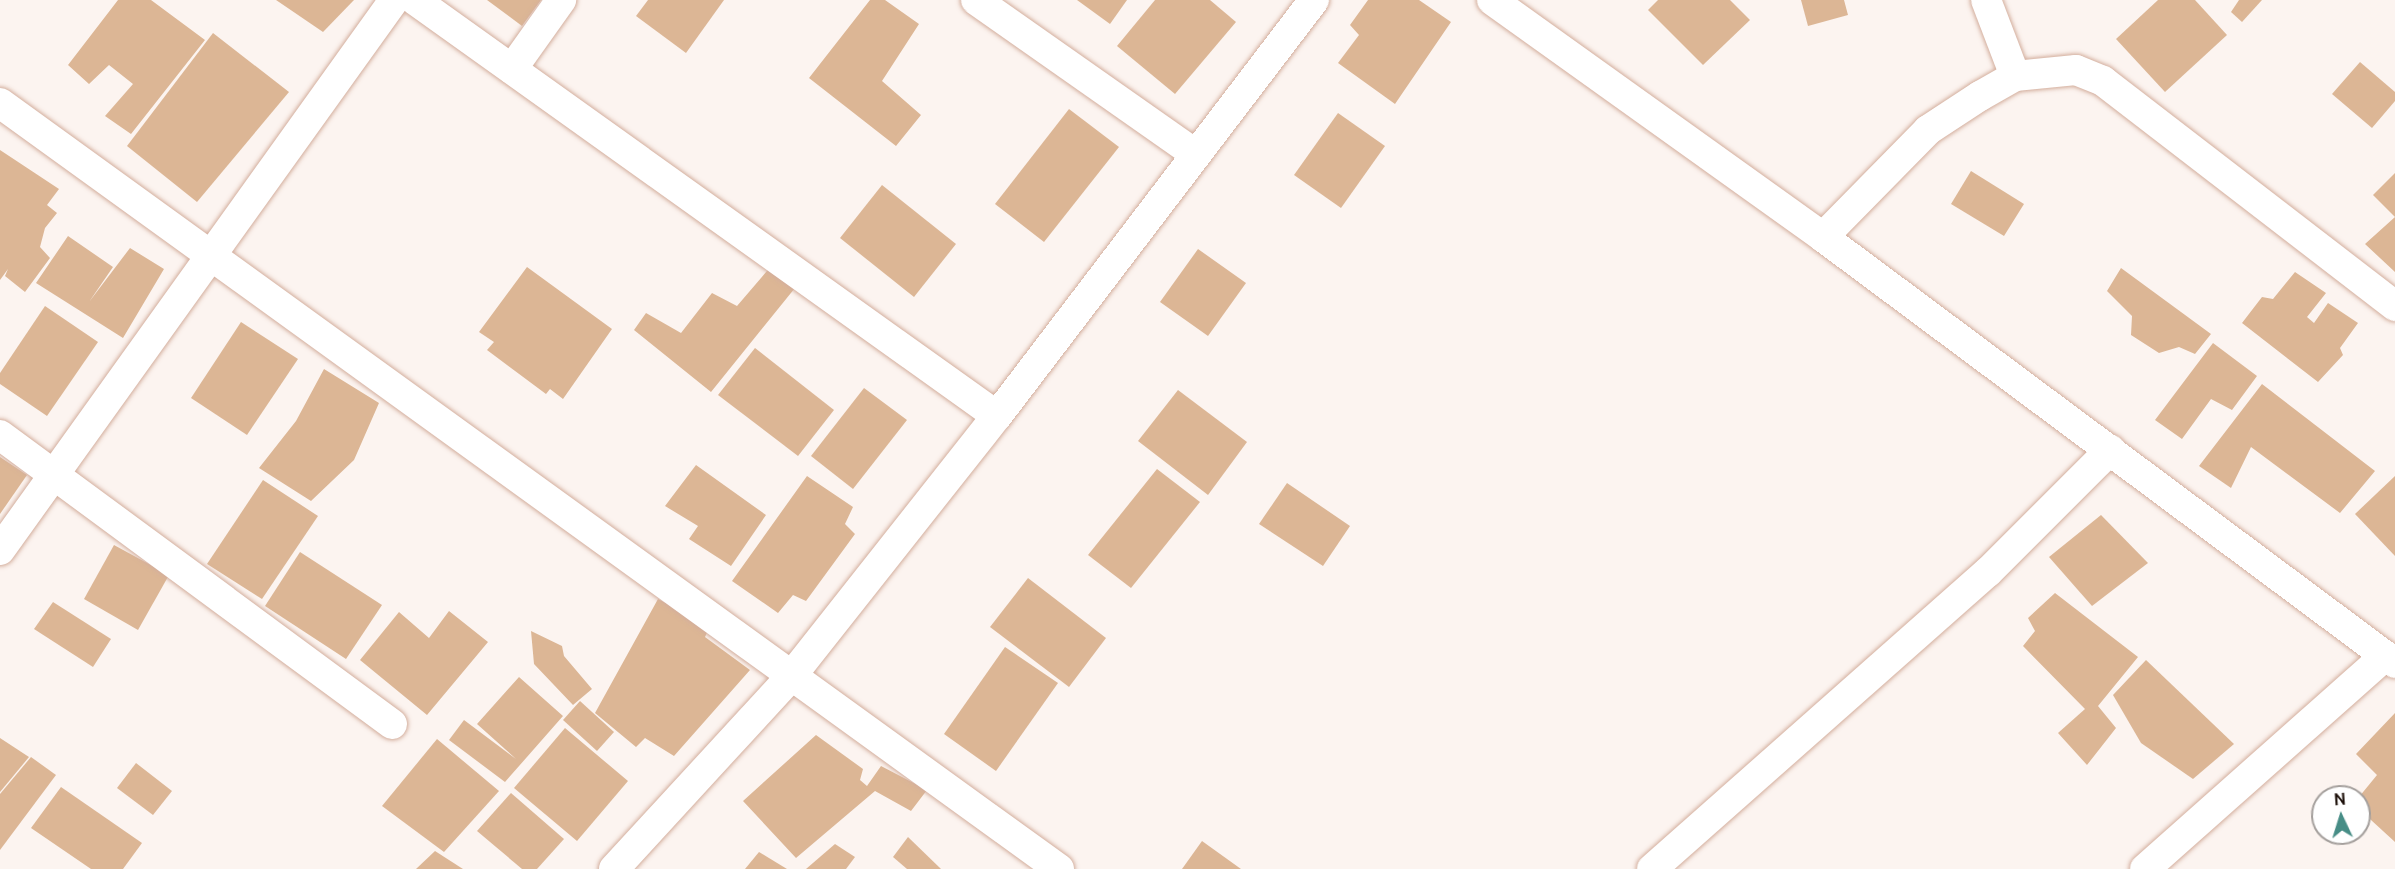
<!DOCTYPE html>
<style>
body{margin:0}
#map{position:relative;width:2395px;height:869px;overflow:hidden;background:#fcf4f0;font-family:Ubuntu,sans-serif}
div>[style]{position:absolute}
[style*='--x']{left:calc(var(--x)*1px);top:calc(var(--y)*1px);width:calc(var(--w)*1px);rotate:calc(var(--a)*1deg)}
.building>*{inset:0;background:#dcb695}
.roads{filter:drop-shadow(0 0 2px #d3ae9d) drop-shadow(0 0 2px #d3ae9d)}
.minor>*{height:30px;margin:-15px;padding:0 15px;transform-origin:15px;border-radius:15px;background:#fff}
span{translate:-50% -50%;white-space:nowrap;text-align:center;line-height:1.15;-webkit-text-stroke:6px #fff;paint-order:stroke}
.north{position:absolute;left:2311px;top:785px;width:60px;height:60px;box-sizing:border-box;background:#fff;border:2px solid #a49f9c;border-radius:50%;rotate:356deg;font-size:16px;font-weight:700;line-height:24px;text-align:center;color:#1b0e08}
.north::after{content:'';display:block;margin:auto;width:21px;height:27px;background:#478d86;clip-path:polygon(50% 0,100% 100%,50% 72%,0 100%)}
</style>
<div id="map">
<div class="building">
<i style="clip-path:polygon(118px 0,151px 0,205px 40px,131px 134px,105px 116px,133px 84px,109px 65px,89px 84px,68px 65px)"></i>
<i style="clip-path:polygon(276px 0,354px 0,323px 32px)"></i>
<i style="clip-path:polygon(487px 0,541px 0,522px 26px)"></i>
<i style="clip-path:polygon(648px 0,724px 0,686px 53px,636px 16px)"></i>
<i style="clip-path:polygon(870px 0,885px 0,919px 24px,882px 81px,921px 115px,896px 146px,809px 78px)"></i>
<i style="clip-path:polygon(1077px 0,1127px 0,1110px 24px)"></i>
<i style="clip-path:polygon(1155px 0,1210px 0,1236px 22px,1175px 94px,1117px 46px)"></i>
<i style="clip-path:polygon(1368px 0,1419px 0,1451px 22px,1395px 104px,1338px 63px,1359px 35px,1350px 25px)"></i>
<i style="clip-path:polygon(1658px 0,1730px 0,1750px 20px,1703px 65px,1648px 10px)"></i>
<i style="clip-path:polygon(1801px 0,1844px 0,1848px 15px,1808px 26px)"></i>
<i style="clip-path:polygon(2158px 0,2195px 0,2227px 35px,2165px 92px,2116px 39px)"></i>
<i style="clip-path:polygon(2239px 0,2262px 0,2242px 22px,2231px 12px)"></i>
<i style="clip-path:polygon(213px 33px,289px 92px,197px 202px,127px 146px)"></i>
<i style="clip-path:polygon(2360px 62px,2395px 92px,2395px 101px,2372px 128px,2332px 94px)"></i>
<i style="clip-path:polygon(1069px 109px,1119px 147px,1044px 242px,995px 204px)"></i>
<i style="clip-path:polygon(1338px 113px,1385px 146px,1341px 208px,1294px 175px)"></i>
<i style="clip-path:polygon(0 150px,59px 189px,47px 205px,57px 213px,45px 228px,40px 247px,50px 258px,25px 292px,5px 276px,8px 269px,0 280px)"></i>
<i style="clip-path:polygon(1971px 171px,2024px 204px,2004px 236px,1951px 204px)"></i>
<i style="clip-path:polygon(2395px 173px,2395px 272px,2365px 244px,2395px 217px,2373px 195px)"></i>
<i style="clip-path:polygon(882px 185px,956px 244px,914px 297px,840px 238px)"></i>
<i style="clip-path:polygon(68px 236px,113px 267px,89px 302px,130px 248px,164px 269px,123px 338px,36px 283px)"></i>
<i style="clip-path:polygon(1198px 249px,1246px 283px,1208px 336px,1160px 302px)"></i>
<i style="clip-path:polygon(773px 264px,799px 283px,711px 392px,634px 330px,646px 313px,681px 333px,712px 293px,737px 306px)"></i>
<i style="clip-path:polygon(527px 267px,612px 329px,563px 399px,550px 389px,546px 394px,487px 350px,494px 342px,479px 332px)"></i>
<i style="clip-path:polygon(2121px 268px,2211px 334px,2195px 354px,2179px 347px,2159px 353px,2131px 335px,2132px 316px,2107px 291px)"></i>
<i style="clip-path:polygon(2295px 272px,2326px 293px,2307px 317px,2314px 323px,2328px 303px,2358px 323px,2340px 348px,2343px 355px,2318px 382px,2242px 323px,2262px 297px,2273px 299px)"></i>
<i style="clip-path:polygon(45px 306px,98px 342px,47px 416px,0 384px,0 373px)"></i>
<i style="clip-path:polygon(241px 322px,298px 359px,247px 435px,191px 398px)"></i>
<i style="clip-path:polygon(2213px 343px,2257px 376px,2232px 410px,2211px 399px,2182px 439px,2155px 420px)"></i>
<i style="clip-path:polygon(755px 348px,834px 410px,798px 456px,718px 395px)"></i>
<i style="clip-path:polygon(324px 369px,379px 403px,354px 460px,311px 501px,259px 468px,296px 421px)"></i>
<i style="clip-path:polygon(2262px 384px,2375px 471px,2340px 513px,2251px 447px,2231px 488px,2199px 466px)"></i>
<i style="clip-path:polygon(864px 388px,907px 420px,853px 489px,811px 456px)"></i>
<i style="clip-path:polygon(1178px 390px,1247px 442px,1208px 495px,1138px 441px)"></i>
<i style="clip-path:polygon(0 457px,27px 475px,0 514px)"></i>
<i style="clip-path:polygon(696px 465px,766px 515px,731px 566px,689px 539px,698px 526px,665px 506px)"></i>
<i style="clip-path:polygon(1157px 469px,1200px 502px,1131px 588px,1088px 555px)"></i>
<i style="clip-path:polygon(807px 476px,853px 507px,845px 524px,855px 534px,806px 601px,793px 595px,778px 613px,732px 581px)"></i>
<i style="clip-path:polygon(2395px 476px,2395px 556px,2355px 514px)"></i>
<i style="clip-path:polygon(263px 480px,318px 516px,262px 599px,207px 564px)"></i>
<i style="clip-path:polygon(1287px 483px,1350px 526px,1323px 566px,1259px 524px)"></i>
<i style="clip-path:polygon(2101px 515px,2148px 563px,2092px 606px,2049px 557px)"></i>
<i style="clip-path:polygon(114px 545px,169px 575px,138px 630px,84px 599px)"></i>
<i style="clip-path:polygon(300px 552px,382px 605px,346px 659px,265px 606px)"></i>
<i style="clip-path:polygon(1028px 578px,1106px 638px,1069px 687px,990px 627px)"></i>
<i style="clip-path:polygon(2055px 593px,2138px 657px,2098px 706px,2116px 728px,2087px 765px,2058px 733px,2085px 709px,2023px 646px,2035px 631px,2028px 618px)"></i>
<i style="clip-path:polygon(658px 599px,710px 626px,705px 637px,750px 670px,674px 756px,645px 738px,636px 747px,595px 713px)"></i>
<i style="clip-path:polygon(53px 602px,111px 639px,93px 667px,34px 629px)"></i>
<i style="clip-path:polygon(449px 611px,488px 642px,427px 715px,360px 660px,399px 612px,429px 638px)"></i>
<i style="clip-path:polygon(531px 631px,562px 646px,564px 656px,592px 689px,573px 705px,534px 664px)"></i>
<i style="clip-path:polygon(1005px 647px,1058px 683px,996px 771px,944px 734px)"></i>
<i style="clip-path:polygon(2146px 660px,2234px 744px,2193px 779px,2141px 743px,2113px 695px)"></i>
<i style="clip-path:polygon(519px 677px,563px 716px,505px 782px,449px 740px,464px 720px,516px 759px,477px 724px)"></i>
<i style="clip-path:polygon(580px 701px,614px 732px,597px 751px,563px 720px)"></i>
<i style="clip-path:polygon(2395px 713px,2395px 842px,2359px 809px,2359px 797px,2377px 775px,2356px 754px)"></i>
<i style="clip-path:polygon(565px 728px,628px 781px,577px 841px,514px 788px)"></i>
<i style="clip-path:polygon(816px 735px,863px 769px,860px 780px,867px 786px,881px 766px,927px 790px,911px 811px,875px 791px,796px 858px,743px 801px)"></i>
<i style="clip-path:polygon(0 738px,29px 757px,0 792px)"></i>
<i style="clip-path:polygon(437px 739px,499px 791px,444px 852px,382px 806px)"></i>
<i style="clip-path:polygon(31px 757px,56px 775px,0 850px,0 794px)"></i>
<i style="clip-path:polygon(136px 763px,172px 791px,153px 815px,117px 788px)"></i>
<i style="clip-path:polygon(61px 787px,142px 843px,123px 869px,91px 869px,31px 828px)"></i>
<i style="clip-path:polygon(511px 793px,564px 839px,537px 869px,522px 869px,477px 831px)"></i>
<i style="clip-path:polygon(908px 837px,941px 869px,907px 869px,893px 857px)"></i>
<i style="clip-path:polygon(1202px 841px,1241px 869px,1182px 869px)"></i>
<i style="clip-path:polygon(835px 844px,855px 857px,846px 869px,806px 869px)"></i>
<i style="clip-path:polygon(435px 851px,463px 869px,416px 869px)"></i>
<i style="clip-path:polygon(759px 852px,787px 869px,745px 869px)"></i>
</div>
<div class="roads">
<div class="minor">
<i style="--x:415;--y:0;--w:715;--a:35.56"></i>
<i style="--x:976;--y:0;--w:266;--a:35.1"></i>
<i style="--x:1492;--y:0;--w:407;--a:35.6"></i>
<i style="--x:1823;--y:237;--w:713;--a:36.68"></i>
<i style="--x:1986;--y:0;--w:81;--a:69.1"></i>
<i style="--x:512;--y:69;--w:85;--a:-54.6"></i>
<i style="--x:0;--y:103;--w:1307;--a:35.88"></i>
<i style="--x:1823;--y:237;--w:150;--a:-45.5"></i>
<i style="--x:1928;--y:130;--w:62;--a:-33.2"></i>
<i style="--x:1980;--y:96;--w:40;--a:-29.7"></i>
<i style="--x:2015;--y:76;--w:61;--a:-5.6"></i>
<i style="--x:2076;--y:70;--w:29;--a:22"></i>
<i style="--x:2103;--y:81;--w:369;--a:37.6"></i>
<i style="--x:0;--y:435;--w:487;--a:36.4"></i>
<i style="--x:0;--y:550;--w:677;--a:-54.38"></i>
<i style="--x:614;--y:869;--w:265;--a:-47.4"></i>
<i style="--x:793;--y:674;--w:329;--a:-51.7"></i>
<i style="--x:997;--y:416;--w:523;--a:-52.69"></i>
<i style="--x:1652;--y:869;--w:448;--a:-41.5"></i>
<i style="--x:1988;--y:572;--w:173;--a:-45"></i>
<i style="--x:2145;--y:869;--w:321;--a:-41.6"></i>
</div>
</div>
<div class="north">N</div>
</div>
